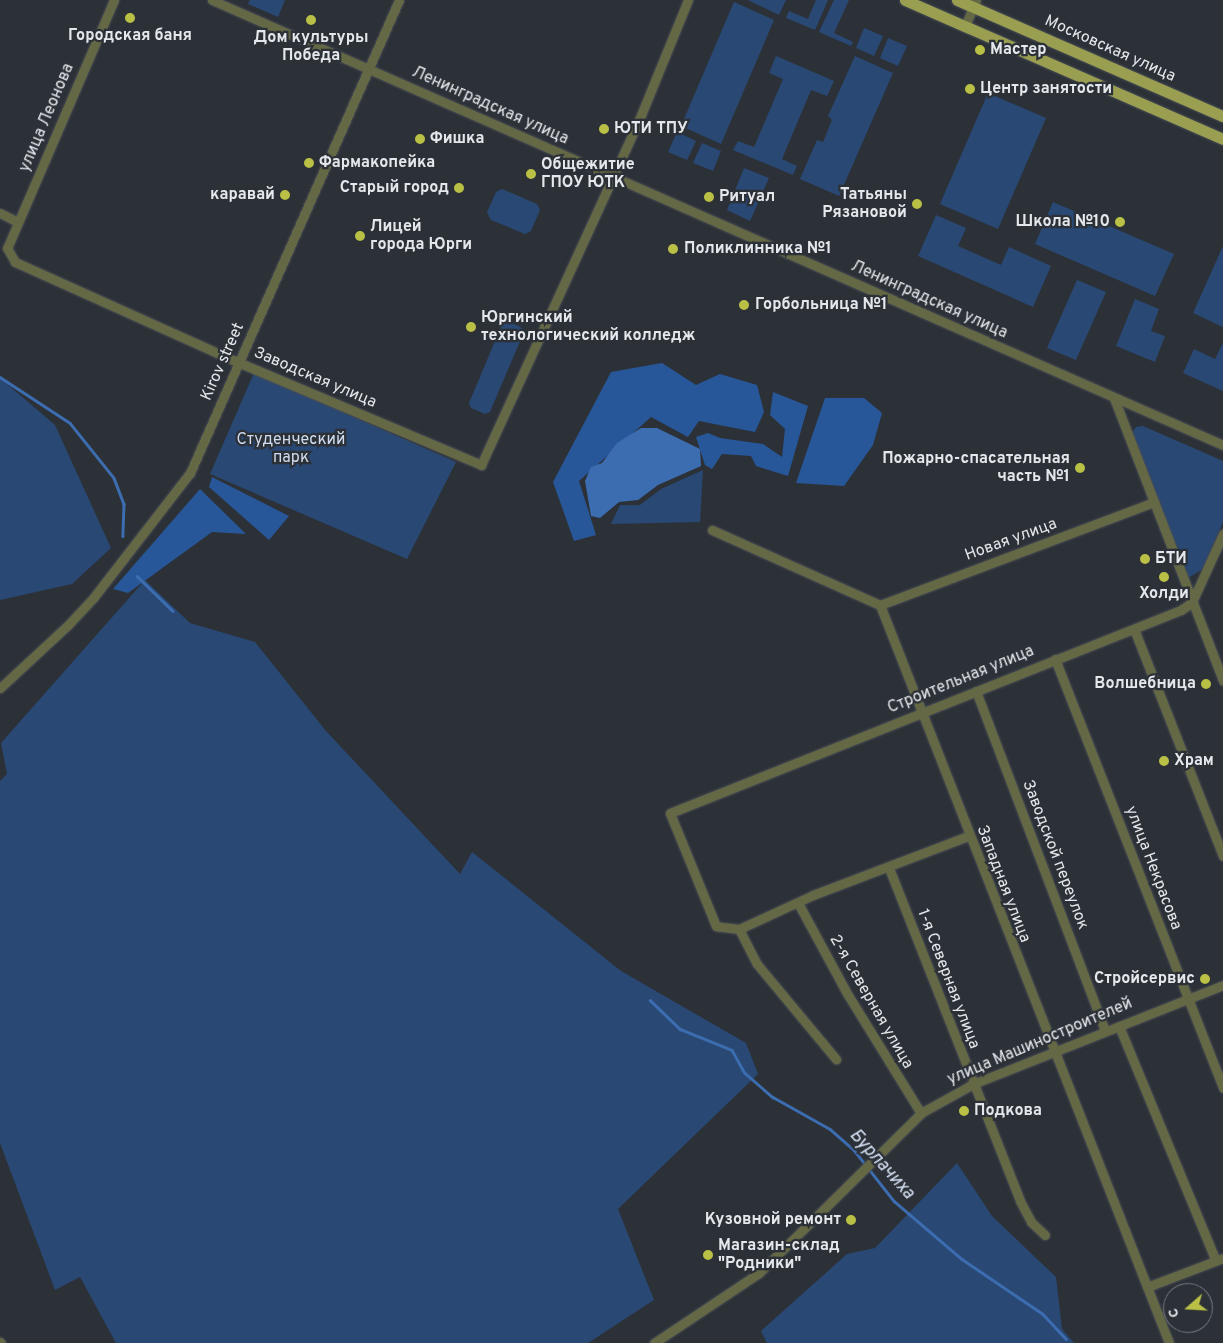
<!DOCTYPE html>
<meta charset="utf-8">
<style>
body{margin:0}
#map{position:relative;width:1223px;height:1343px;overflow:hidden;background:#2c3138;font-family:Overpass,sans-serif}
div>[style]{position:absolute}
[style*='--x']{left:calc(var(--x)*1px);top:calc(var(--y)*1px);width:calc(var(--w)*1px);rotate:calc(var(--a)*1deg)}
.green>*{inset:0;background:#294874}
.forest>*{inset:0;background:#285799}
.water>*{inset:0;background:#3d6db1}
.stream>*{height:2.5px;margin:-1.25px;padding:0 1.25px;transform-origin:1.25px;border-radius:1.25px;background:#3d6db1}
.roads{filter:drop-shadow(0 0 1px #494e55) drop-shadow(0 0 1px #494e55)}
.minor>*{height:9px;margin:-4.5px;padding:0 4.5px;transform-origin:4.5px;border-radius:4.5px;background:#656844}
.major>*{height:11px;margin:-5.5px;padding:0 5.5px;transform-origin:5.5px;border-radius:5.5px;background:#999e50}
.dots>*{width:14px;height:14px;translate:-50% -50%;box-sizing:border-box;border:2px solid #2c3138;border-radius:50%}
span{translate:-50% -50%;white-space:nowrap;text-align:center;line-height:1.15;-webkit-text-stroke:4.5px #2c3138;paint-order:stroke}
.poi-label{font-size:16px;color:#e4e7ec;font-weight:700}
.left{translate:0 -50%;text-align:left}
.right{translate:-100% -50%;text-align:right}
.street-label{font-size:16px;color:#e4e7ec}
.park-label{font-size:16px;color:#cfdcef}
.water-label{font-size:18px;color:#d6e3f6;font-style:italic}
.north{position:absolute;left:1163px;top:1283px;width:50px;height:50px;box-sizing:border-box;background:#2c3138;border:1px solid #767a80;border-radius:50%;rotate:251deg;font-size:14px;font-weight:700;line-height:20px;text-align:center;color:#e4e7ec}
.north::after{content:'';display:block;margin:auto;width:18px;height:22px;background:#bac045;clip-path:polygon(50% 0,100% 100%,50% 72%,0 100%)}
</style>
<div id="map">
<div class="green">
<i style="clip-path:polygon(250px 0,285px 0,278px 17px,248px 4px)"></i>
<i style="clip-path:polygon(748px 0,786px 0,779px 15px)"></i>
<i style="clip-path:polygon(816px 0,828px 0,815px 30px,786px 18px,789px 11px,808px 19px)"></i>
<i style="clip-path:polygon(834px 0,849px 0,834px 33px,853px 42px,851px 46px,819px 32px)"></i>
<i style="clip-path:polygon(734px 2px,774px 20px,721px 144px,681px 126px)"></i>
<i style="clip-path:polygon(864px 28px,883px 36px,874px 56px,856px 48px)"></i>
<i style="clip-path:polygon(888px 38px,907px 46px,898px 66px,880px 58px)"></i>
<i style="clip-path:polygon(776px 56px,834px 81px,827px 96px,811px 90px,782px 159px,797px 166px,793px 175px,733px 150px,738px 141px,754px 147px,783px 79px,769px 73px)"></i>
<i style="clip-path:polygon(855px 56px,893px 73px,839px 196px,800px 179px,817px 140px,823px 142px,832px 120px,828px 116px)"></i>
<i style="clip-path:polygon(988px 93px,1046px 118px,998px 229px,940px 204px)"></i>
<i style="clip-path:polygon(677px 132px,696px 141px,687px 160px,668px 152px)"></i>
<i style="clip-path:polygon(702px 143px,721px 151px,713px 171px,693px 163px)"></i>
<i style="clip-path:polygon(744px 168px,769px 178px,750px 221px,727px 210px)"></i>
<i style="clip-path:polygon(502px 189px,537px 204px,540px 210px,531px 231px,525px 234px,491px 220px,487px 212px,496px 192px)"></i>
<i style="clip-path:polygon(1053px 202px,1174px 254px,1155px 296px,1035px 244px)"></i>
<i style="clip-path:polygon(936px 215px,966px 228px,958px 246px,1001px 265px,1009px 247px,1051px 266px,1033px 307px,918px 256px)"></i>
<i style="clip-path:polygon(1223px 246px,1223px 327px,1193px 313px)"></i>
<i style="clip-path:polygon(1077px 280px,1106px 292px,1076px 360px,1047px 348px)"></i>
<i style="clip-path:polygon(1135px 299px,1159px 309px,1151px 331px,1165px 336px,1155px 362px,1116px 346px)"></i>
<i style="clip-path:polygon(508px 320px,522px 328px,523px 334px,490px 412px,485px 414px,471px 408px,469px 403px,503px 322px)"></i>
<i style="clip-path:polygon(1223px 343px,1223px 391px,1183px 373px,1194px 349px,1215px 359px)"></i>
<i style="clip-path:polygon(254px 373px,456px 462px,407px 559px,210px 474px)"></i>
<i style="clip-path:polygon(0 378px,55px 425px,111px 548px,72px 584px,0 600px)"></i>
<i style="clip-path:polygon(1143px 426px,1223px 461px,1223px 522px,1203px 569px,1190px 577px,1184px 575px,1131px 434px,1136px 427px)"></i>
<i style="clip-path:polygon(703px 470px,700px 522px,611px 524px,620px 505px,640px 505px,661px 489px)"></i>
<i style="clip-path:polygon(145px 580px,190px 623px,255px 642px,326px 731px,460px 874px,472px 852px,621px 971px,746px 1043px,758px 1074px,618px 1209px,654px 1300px,588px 1343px,116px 1343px,80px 1277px,55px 1290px,0 1143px,0 781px,7px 774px,1px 743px)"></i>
<i style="clip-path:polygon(957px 1163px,992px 1216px,1056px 1277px,1062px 1329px,1074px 1343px,767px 1343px,761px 1331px,847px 1254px,875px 1248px)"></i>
</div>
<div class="forest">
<i style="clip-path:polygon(662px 363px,696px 385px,720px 374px,757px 385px,764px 412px,755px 432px,699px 421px,688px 437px,651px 417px,579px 481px,596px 535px,574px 541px,553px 482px,611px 372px)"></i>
<i style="clip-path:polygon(773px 392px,808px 406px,788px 476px,756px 466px,751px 456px,722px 454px,712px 469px,705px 465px,696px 437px,708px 433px,720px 438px,763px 444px,782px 457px,785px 429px,770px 415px)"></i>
<i style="clip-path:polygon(825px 398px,864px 398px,882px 413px,873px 445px,844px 486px,796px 483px)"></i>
<i style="clip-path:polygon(212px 477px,289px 516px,269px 540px,209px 487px)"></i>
<i style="clip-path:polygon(200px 489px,246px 534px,212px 532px,128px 593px,113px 589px)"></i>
</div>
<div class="water">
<i style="clip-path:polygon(641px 428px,657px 428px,700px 449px,701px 466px,658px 485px,638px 500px,619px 502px,600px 518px,591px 516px,585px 481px,591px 467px,602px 463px,617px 443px)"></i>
</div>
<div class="stream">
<i style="--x:0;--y:377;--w:84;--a:33.3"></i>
<i style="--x:70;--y:423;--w:70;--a:51.3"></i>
<i style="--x:114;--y:478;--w:28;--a:69"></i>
<i style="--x:124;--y:504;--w:32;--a:92"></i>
<i style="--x:137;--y:576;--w:50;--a:44.2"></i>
<i style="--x:650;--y:1000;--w:42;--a:44"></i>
<i style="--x:680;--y:1029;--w:56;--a:22"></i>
<i style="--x:732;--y:1050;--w:26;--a:61"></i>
<i style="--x:745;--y:1073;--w:37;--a:41"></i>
<i style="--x:773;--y:1097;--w:65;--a:29.3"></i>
<i style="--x:830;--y:1129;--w:32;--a:41"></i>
<i style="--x:854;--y:1150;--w:65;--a:51.9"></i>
<i style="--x:894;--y:1201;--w:89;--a:40.5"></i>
<i style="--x:962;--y:1259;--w:98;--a:34.2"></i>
<i style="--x:1043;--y:1314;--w:34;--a:47"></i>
</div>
<div class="roads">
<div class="minor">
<i style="--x:114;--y:0;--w:270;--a:113.3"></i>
<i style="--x:7;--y:248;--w:16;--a:60"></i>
<i style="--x:15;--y:262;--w:247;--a:24.2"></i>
<i style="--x:240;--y:363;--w:262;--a:22.9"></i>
<i style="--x:481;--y:465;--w:379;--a:-65.4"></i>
<i style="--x:639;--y:120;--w:130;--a:-67.8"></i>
<i style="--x:212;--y:0;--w:1105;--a:23.76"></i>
<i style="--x:965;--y:26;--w:28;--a:-67"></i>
<i style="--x:0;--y:213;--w:20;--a:27"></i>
<i style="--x:1114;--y:398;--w:303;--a:68.9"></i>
<i style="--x:712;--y:530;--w:184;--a:24.1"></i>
<i style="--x:880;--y:605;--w:793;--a:68.61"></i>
<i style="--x:880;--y:605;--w:293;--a:-20.6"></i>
<i style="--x:1134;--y:629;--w:244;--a:68.6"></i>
<i style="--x:1055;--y:659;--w:461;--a:68.6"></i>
<i style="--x:0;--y:688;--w:93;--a:-42.8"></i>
<i style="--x:68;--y:625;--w:38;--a:-47"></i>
<i style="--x:94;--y:597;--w:157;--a:-52.3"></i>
<i style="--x:190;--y:473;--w:517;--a:-66.16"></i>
<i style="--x:976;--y:691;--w:364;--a:69.2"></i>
<i style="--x:968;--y:836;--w:166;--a:159.2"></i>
<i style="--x:813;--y:895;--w:81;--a:155.3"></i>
<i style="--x:739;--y:929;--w:23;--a:-173"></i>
<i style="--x:716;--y:926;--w:122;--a:-112.2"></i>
<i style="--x:670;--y:813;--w:550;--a:-21.67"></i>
<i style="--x:1181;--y:610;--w:14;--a:-36"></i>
<i style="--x:1192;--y:602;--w:75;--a:-65.5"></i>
<i style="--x:889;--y:868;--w:358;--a:68.5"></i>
<i style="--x:1020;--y:1201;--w:24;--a:62"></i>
<i style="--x:1031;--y:1222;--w:19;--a:43"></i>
<i style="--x:798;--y:903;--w:105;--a:61.5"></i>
<i style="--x:848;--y:995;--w:139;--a:58.3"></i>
<i style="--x:739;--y:929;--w:39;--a:63"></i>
<i style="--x:757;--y:964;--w:124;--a:50.3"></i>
<i style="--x:1119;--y:1026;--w:254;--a:67.6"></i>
<i style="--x:1147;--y:1287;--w:81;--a:-20.9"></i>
<i style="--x:0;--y:1342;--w:1;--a:45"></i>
<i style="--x:654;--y:1343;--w:126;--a:-33.7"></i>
<i style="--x:759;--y:1273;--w:228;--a:-44.6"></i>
<i style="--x:921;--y:1113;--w:60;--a:-29.1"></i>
<i style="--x:973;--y:1084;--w:269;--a:-21.6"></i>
</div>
<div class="major">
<i style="--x:905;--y:0;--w:347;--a:23.6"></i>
<i style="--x:957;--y:0;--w:290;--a:23.6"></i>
</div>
</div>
<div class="dots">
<i style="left:130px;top:18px;background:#bac045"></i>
<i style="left:311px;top:20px;background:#bac045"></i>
<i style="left:980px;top:50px;background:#bac045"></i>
<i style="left:970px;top:89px;background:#bac045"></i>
<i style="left:604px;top:129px;background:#bac045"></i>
<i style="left:420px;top:139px;background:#bac045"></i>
<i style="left:309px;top:163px;background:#bac045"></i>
<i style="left:531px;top:174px;background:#bac045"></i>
<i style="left:459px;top:188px;background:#bac045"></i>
<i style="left:285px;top:195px;background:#bac045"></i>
<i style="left:709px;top:197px;background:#bac045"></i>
<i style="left:917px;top:204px;background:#bac045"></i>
<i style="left:1120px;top:222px;background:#bac045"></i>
<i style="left:360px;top:236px;background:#bac045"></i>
<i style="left:673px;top:249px;background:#bac045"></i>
<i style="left:744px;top:305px;background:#bac045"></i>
<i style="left:471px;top:327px;background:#bac045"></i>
<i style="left:1080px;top:468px;background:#bac045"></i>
<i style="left:1145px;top:559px;background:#bac045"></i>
<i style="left:1164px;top:577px;background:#bac045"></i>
<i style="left:1206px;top:684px;background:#bac045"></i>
<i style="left:1164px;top:761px;background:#bac045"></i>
<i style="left:1205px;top:979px;background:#bac045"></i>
<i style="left:964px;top:1111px;background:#bac045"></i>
<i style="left:851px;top:1220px;background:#bac045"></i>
<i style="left:708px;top:1255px;background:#bac045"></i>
</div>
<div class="poi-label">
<span style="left:130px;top:36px">Городская баня</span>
<span style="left:311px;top:47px">Дом культуры<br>Победа</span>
<span class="left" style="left:990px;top:50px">Мастер</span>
<span class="left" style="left:980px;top:89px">Центр занятости</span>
<span class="left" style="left:614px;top:129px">ЮТИ ТПУ</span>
<span class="left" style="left:430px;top:139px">Фишка</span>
<span class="left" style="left:319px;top:163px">Фармакопейка</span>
<span class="left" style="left:541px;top:174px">Общежитие<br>ГПОУ ЮТК</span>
<span class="right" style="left:449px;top:188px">Старый город</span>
<span class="right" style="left:275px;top:195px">каравай</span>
<span class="right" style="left:907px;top:204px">Татьяны<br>Рязановой</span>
<span class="left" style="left:719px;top:197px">Ритуал</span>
<span class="right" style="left:1110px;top:222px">Школа №10</span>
<span class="left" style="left:370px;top:236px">Лицей<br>города Юрги</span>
<span class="left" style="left:684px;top:249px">Поликлинника №1</span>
<span class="left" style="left:755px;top:305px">Горбольница №1</span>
<span class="left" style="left:481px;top:327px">Юргинский<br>технологический колледж</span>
<span class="right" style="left:1070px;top:468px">Пожарно-спасательная<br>часть №1</span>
<span class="left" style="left:1155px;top:559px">БТИ</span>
<span style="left:1164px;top:594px">Холди</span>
<span class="right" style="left:1196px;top:684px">Волшебница</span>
<span class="left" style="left:1174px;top:761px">Храм</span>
<span class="right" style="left:1195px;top:979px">Стройсервис</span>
<span class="left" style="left:974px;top:1111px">Подкова</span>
<span class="right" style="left:841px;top:1220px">Кузовной ремонт</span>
<span class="left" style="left:718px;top:1255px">Магазин-склад<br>"Родники"</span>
</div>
<div class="street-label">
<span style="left:1110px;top:49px;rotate:24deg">Московская улица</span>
<span style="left:490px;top:106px;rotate:24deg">Ленинградская улица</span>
<span style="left:47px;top:118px;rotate:-67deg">улица Леонова</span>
<span style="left:929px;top:300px;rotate:24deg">Ленинградская улица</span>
<span style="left:223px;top:362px;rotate:-66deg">Kirov street</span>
<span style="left:315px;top:378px;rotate:23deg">Заводская улица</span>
<span style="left:1011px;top:540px;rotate:-20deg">Новая улица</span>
<span style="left:961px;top:680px;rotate:-22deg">Строительная улица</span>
<span style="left:1055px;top:855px;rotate:69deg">Заводской переулок</span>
<span style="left:1153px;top:868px;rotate:69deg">улица Некрасова</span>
<span style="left:1003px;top:884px;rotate:69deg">Западная улица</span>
<span style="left:948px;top:979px;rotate:69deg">1-я Северная улица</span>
<span style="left:871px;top:1002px;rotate:60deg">2-я Северная улица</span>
<span style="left:1040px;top:1042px;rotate:-23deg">улица Машиностроителей</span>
</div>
<div class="park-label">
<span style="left:291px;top:449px">Студенческий<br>парк</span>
</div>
<div class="water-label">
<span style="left:881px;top:1165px;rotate:48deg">Бурлачиха</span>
</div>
<div class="north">С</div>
</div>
